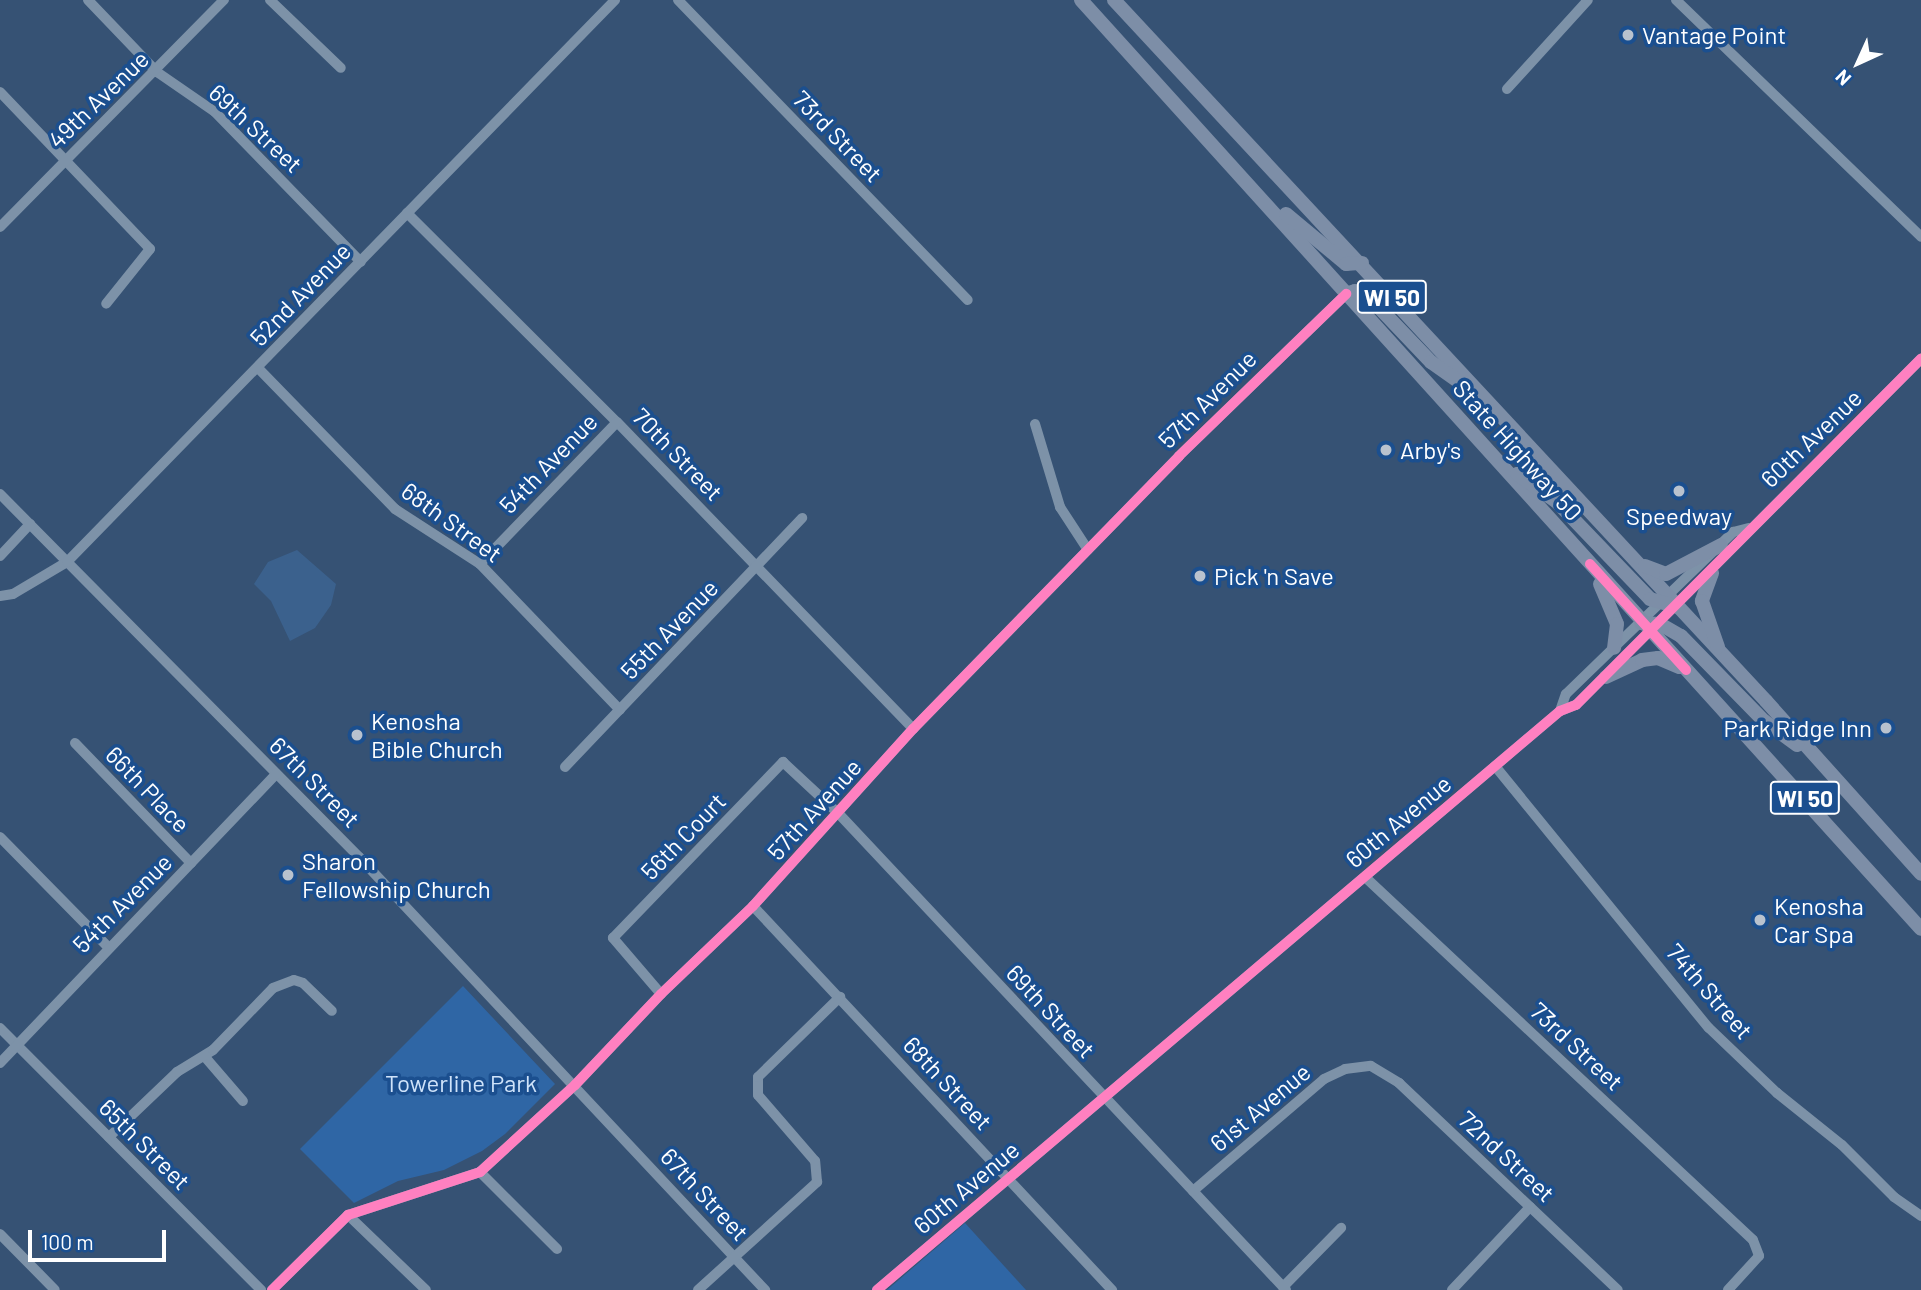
<!DOCTYPE html>
<style>
body{margin:0}
#map{position:relative;width:1921px;height:1290px;overflow:hidden;background:#365274;font-family:Barlow,sans-serif}
div>[style]{position:absolute}
[style*='--x']{left:calc(var(--x)*1px);top:calc(var(--y)*1px);width:calc(var(--w)*1px);rotate:calc(var(--a)*1deg)}
.green>*{inset:0;background:#2f66a5}
.water>*{inset:0;background:#3b618d}
.minor>*{height:10px;margin:-5px;padding:0 5px;transform-origin:5px;border-radius:5px;background:#7d92a8}
.major>*{height:14px;margin:-7px;padding:0 7px;transform-origin:7px;border-radius:7px;background:#7d8ea7}
.cycleway>*{height:10px;margin:-5px;padding:0 5px;transform-origin:5px;border-radius:5px;background:#ff80c0}
.dots>*{width:19px;height:19px;translate:-50% -50%;box-sizing:border-box;border:4px solid #1b4f8f;border-radius:50%}
span{translate:-50% -50%;white-space:nowrap;text-align:center;line-height:1.15;-webkit-text-stroke:7px #1b4f8f;paint-order:stroke}
.shield-label span{padding:2px 5px;background:#1b4f8f;border:2px solid;border-radius:5px;-webkit-text-stroke-width:0}
.shield-label{font-size:23px;color:#fff;font-weight:700}
.poi-label{font-size:24px;color:#fff}
.left{translate:0 -50%;text-align:left}
.right{translate:-100% -50%;text-align:right}
.street-label{font-size:24px;color:#fff}
.park-label{font-size:24px;color:#cfe3fa}
.north{position:absolute;left:1823px;top:28px;width:70px;height:70px;-webkit-text-stroke:5px #1b4f8f;paint-order:stroke;rotate:225deg;font-size:19px;font-weight:700;line-height:28px;text-align:center;color:#fff}
.north::after{content:'';display:block;margin:auto;width:24px;height:32px;background:#fff;clip-path:polygon(50% 0,100% 100%,50% 72%,0 100%)}
.scale{position:absolute;left:28px;top:1230px;width:138px;height:32px;box-sizing:border-box;border:4px solid #fff;border-top:0;padding-left:9px;font-size:21px;line-height:24px;white-space:nowrap;color:#fff;-webkit-text-stroke:5px #1b4f8f;paint-order:stroke}
</style>
<div id="map">
<div class="green">
<i style="clip-path:polygon(463px 986px,555px 1084px,505px 1134px,482px 1151px,444px 1170px,398px 1181px,354px 1203px,300px 1149px)"></i>
<i style="clip-path:polygon(965px 1223px,1026px 1290px,887px 1290px)"></i>
</div>
<div class="water">
<i style="clip-path:polygon(297px 550px,336px 584px,331px 605px,315px 628px,290px 641px,271px 601px,254px 584px,268px 562px)"></i>
</div>
<div class="minor">
<i style="--x:88;--y:0;--w:100;--a:46.2"></i>
<i style="--x:157;--y:72;--w:70;--a:34.6"></i>
<i style="--x:215;--y:112;--w:209;--a:45.8"></i>
<i style="--x:270;--y:0;--w:98;--a:43.8"></i>
<i style="--x:678;--y:0;--w:417;--a:46"></i>
<i style="--x:1676;--y:0;--w:341;--a:44"></i>
<i style="--x:1507;--y:89;--w:120;--a:-47.7"></i>
<i style="--x:0;--y:92;--w:217;--a:46.3"></i>
<i style="--x:150;--y:249;--w:70;--a:128.7"></i>
<i style="--x:407;--y:213;--w:296;--a:44.9"></i>
<i style="--x:617;--y:422;--w:426;--a:46"></i>
<i style="--x:0;--y:227;--w:319;--a:-45.4"></i>
<i style="--x:258;--y:368;--w:197;--a:45.8"></i>
<i style="--x:395;--y:509;--w:101;--a:32.9"></i>
<i style="--x:480;--y:564;--w:202;--a:46.2"></i>
<i style="--x:1035;--y:424;--w:87;--a:73.2"></i>
<i style="--x:1060;--y:507;--w:51;--a:56.9"></i>
<i style="--x:0;--y:494;--w:511;--a:45.32"></i>
<i style="--x:359;--y:857;--w:594;--a:46.84"></i>
<i style="--x:0;--y:556;--w:44;--a:-46.8"></i>
<i style="--x:480;--y:564;--w:197;--a:-46"></i>
<i style="--x:0;--y:596;--w:13;--a:-9"></i>
<i style="--x:13;--y:594;--w:63;--a:-30.7"></i>
<i style="--x:67;--y:562;--w:785;--a:-45.72"></i>
<i style="--x:1560;--y:711;--w:18;--a:-71"></i>
<i style="--x:1566;--y:694;--w:233;--a:-44.1"></i>
<i style="--x:1733;--y:532;--w:16;--a:-14"></i>
<i style="--x:75;--y:743;--w:167;--a:46"></i>
<i style="--x:1495;--y:766;--w:338;--a:50.8"></i>
<i style="--x:1709;--y:1028;--w:94;--a:43.7"></i>
<i style="--x:1777;--y:1093;--w:83;--a:38.7"></i>
<i style="--x:1842;--y:1145;--w:74;--a:45"></i>
<i style="--x:1894;--y:1197;--w:33;--a:35"></i>
<i style="--x:565;--y:767;--w:344;--a:-46.4"></i>
<i style="--x:0;--y:837;--w:153;--a:45.5"></i>
<i style="--x:1365;--y:877;--w:531;--a:43.09"></i>
<i style="--x:1753;--y:1240;--w:17;--a:69"></i>
<i style="--x:1759;--y:1256;--w:46;--a:132.4"></i>
<i style="--x:753;--y:906;--w:526;--a:46.93"></i>
<i style="--x:661;--y:994;--w:74;--a:-130.6"></i>
<i style="--x:613;--y:938;--w:245;--a:-46"></i>
<i style="--x:783;--y:762;--w:76;--a:42.9"></i>
<i style="--x:839;--y:814;--w:653;--a:46.8"></i>
<i style="--x:0;--y:1028;--w:370;--a:45.1"></i>
<i style="--x:205;--y:1057;--w:58;--a:49.2"></i>
<i style="--x:0;--y:1063;--w:400;--a:-46.3"></i>
<i style="--x:109;--y:1137;--w:94;--a:-43.7"></i>
<i style="--x:177;--y:1072;--w:42;--a:-31.4"></i>
<i style="--x:213;--y:1050;--w:86;--a:-45.9"></i>
<i style="--x:273;--y:988;--w:22;--a:-21"></i>
<i style="--x:294;--y:980;--w:9;--a:18"></i>
<i style="--x:303;--y:983;--w:40;--a:44"></i>
<i style="--x:480;--y:1172;--w:109;--a:45"></i>
<i style="--x:1193;--y:1191;--w:172;--a:-40.5"></i>
<i style="--x:1324;--y:1079;--w:23;--a:-25"></i>
<i style="--x:1345;--y:1069;--w:26;--a:-7"></i>
<i style="--x:1371;--y:1066;--w:33;--a:31"></i>
<i style="--x:1399;--y:1083;--w:301;--a:43.4"></i>
<i style="--x:348;--y:1215;--w:108;--a:43.9"></i>
<i style="--x:0;--y:1234;--w:78;--a:45.5"></i>
<i style="--x:1283;--y:1287;--w:83;--a:-45.5"></i>
<i style="--x:272;--y:1290;--w:107;--a:-44.6"></i>
<i style="--x:348;--y:1215;--w:139;--a:-18"></i>
<i style="--x:480;--y:1172;--w:129;--a:-42.5"></i>
<i style="--x:575;--y:1085;--w:125;--a:-46.6"></i>
<i style="--x:661;--y:994;--w:127;--a:-43.7"></i>
<i style="--x:753;--y:906;--w:239;--a:-47.9"></i>
<i style="--x:913;--y:729;--w:381;--a:-45.7"></i>
<i style="--x:1179;--y:456;--w:233;--a:-44.1"></i>
<i style="--x:698;--y:1290;--w:161;--a:-42.2"></i>
<i style="--x:817;--y:1182;--w:21;--a:-95"></i>
<i style="--x:815;--y:1161;--w:87;--a:-130.8"></i>
<i style="--x:758;--y:1095;--w:18;--a:-90"></i>
<i style="--x:758;--y:1077;--w:115;--a:-44.3"></i>
<i style="--x:877;--y:1290;--w:895;--a:-40.29"></i>
<i style="--x:1560;--y:711;--w:17;--a:-21"></i>
<i style="--x:1576;--y:705;--w:489;--a:-45.1"></i>
<i style="--x:1452;--y:1290;--w:114;--a:-46.8"></i>
</div>
<div class="major">
<i style="--x:1081;--y:0;--w:1252;--a:47.88"></i>
<i style="--x:1114;--y:0;--w:957;--a:47.07"></i>
<i style="--x:1766;--y:701;--w:232;--a:48.1"></i>
<i style="--x:1286;--y:214;--w:78;--a:39.8"></i>
<i style="--x:1346;--y:264;--w:16;--a:-4"></i>
<i style="--x:1346;--y:294;--w:9;--a:-18"></i>
<i style="--x:1355;--y:291;--w:15;--a:23"></i>
<i style="--x:1369;--y:297;--w:90;--a:46.4"></i>
<i style="--x:1431;--y:362;--w:42;--a:35.2"></i>
<i style="--x:1517;--y:474;--w:49;--a:35"></i>
<i style="--x:1557;--y:502;--w:134;--a:46.2"></i>
<i style="--x:1650;--y:599;--w:29;--a:16"></i>
<i style="--x:1645;--y:566;--w:22;--a:21"></i>
<i style="--x:1666;--y:574;--w:62;--a:-27.8"></i>
<i style="--x:1712;--y:573;--w:30;--a:110"></i>
<i style="--x:1702;--y:601;--w:49;--a:70.8"></i>
<i style="--x:1600;--y:584;--w:43;--a:67"></i>
<i style="--x:1617;--y:624;--w:24;--a:97"></i>
<i style="--x:1641;--y:623;--w:19;--a:3"></i>
<i style="--x:1660;--y:624;--w:24;--a:30"></i>
<i style="--x:1681;--y:636;--w:119;--a:45.7"></i>
<i style="--x:1764;--y:721;--w:41;--a:36"></i>
<i style="--x:1606;--y:677;--w:40;--a:-25"></i>
<i style="--x:1642;--y:660;--w:16;--a:-7"></i>
<i style="--x:1658;--y:658;--w:23;--a:23"></i>
</div>
<div class="cycleway">
<i style="--x:1590;--y:564;--w:143;--a:47.8"></i>
<i style="--x:272;--y:1290;--w:107;--a:-44.6"></i>
<i style="--x:348;--y:1215;--w:139;--a:-18"></i>
<i style="--x:480;--y:1172;--w:129;--a:-42.5"></i>
<i style="--x:575;--y:1085;--w:125;--a:-46.6"></i>
<i style="--x:661;--y:994;--w:127;--a:-43.7"></i>
<i style="--x:753;--y:906;--w:239;--a:-47.9"></i>
<i style="--x:913;--y:729;--w:381;--a:-45.7"></i>
<i style="--x:1179;--y:456;--w:233;--a:-44.1"></i>
<i style="--x:877;--y:1290;--w:895;--a:-40.29"></i>
<i style="--x:1560;--y:711;--w:17;--a:-21"></i>
<i style="--x:1576;--y:705;--w:489;--a:-45.1"></i>
</div>
<div class="dots">
<i style="left:1628px;top:35px;background:#b9c2ce"></i>
<i style="left:1386px;top:450px;background:#b9c2ce"></i>
<i style="left:1679px;top:491px;background:#b9c2ce"></i>
<i style="left:1200px;top:576px;background:#b9c2ce"></i>
<i style="left:1886px;top:728px;background:#b9c2ce"></i>
<i style="left:357px;top:735px;background:#b9c2ce"></i>
<i style="left:288px;top:875px;background:#b9c2ce"></i>
<i style="left:1760px;top:920px;background:#b9c2ce"></i>
</div>
<div class="shield-label">
<span style="left:1392px;top:297px">WI 50</span>
<span style="left:1805px;top:798px">WI 50</span>
</div>
<div class="poi-label">
<span class="left" style="left:1642px;top:35px">Vantage Point</span>
<span class="left" style="left:1400px;top:450px">Arby's</span>
<span style="left:1679px;top:516px">Speedway</span>
<span class="left" style="left:1214px;top:576px">Pick 'n Save</span>
<span class="left" style="left:371px;top:735px">Kenosha<br>Bible Church</span>
<span class="right" style="left:1872px;top:728px">Park Ridge Inn</span>
<span class="left" style="left:302px;top:875px">Sharon<br>Fellowship Church</span>
<span class="left" style="left:1774px;top:920px">Kenosha<br>Car Spa</span>
</div>
<div class="street-label">
<span style="left:98px;top:99px;rotate:-44deg">49th Avenue</span>
<span style="left:256px;top:128px;rotate:43deg">69th Street</span>
<span style="left:838px;top:136px;rotate:46deg">73rd Street</span>
<span style="left:300px;top:294px;rotate:-46deg">52nd Avenue</span>
<span style="left:1207px;top:399px;rotate:-45deg">57th Avenue</span>
<span style="left:1811px;top:438px;rotate:-44deg">60th Avenue</span>
<span style="left:1518px;top:450px;rotate:48deg">State Highway 50</span>
<span style="left:678px;top:454px;rotate:46deg">70th Street</span>
<span style="left:548px;top:463px;rotate:-46deg">54th Avenue</span>
<span style="left:452px;top:522px;rotate:36deg">68th Street</span>
<span style="left:669px;top:629px;rotate:-46deg">55th Avenue</span>
<span style="left:315px;top:782px;rotate:45deg">67th Street</span>
<span style="left:148px;top:789px;rotate:46deg">66th Place</span>
<span style="left:814px;top:809px;rotate:-48deg">57th Avenue</span>
<span style="left:1398px;top:821px;rotate:-40deg">60th Avenue</span>
<span style="left:683px;top:836px;rotate:-46deg">56th Court</span>
<span style="left:122px;top:903px;rotate:-45deg">54th Avenue</span>
<span style="left:1710px;top:991px;rotate:49deg">74th Street</span>
<span style="left:1051px;top:1011px;rotate:47deg">69th Street</span>
<span style="left:1577px;top:1046px;rotate:43deg">73rd Street</span>
<span style="left:948px;top:1083px;rotate:47deg">68th Street</span>
<span style="left:1260px;top:1107px;rotate:-40deg">61st Avenue</span>
<span style="left:145px;top:1144px;rotate:45deg">65th Street</span>
<span style="left:1507px;top:1156px;rotate:43deg">72nd Street</span>
<span style="left:966px;top:1187px;rotate:-40deg">60th Avenue</span>
<span style="left:705px;top:1194px;rotate:47deg">67th Street</span>
</div>
<div class="park-label">
<span style="left:461px;top:1083px">Towerline Park</span>
</div>
<div class="north">N</div>
<div class="scale">100 m</div>
</div>
